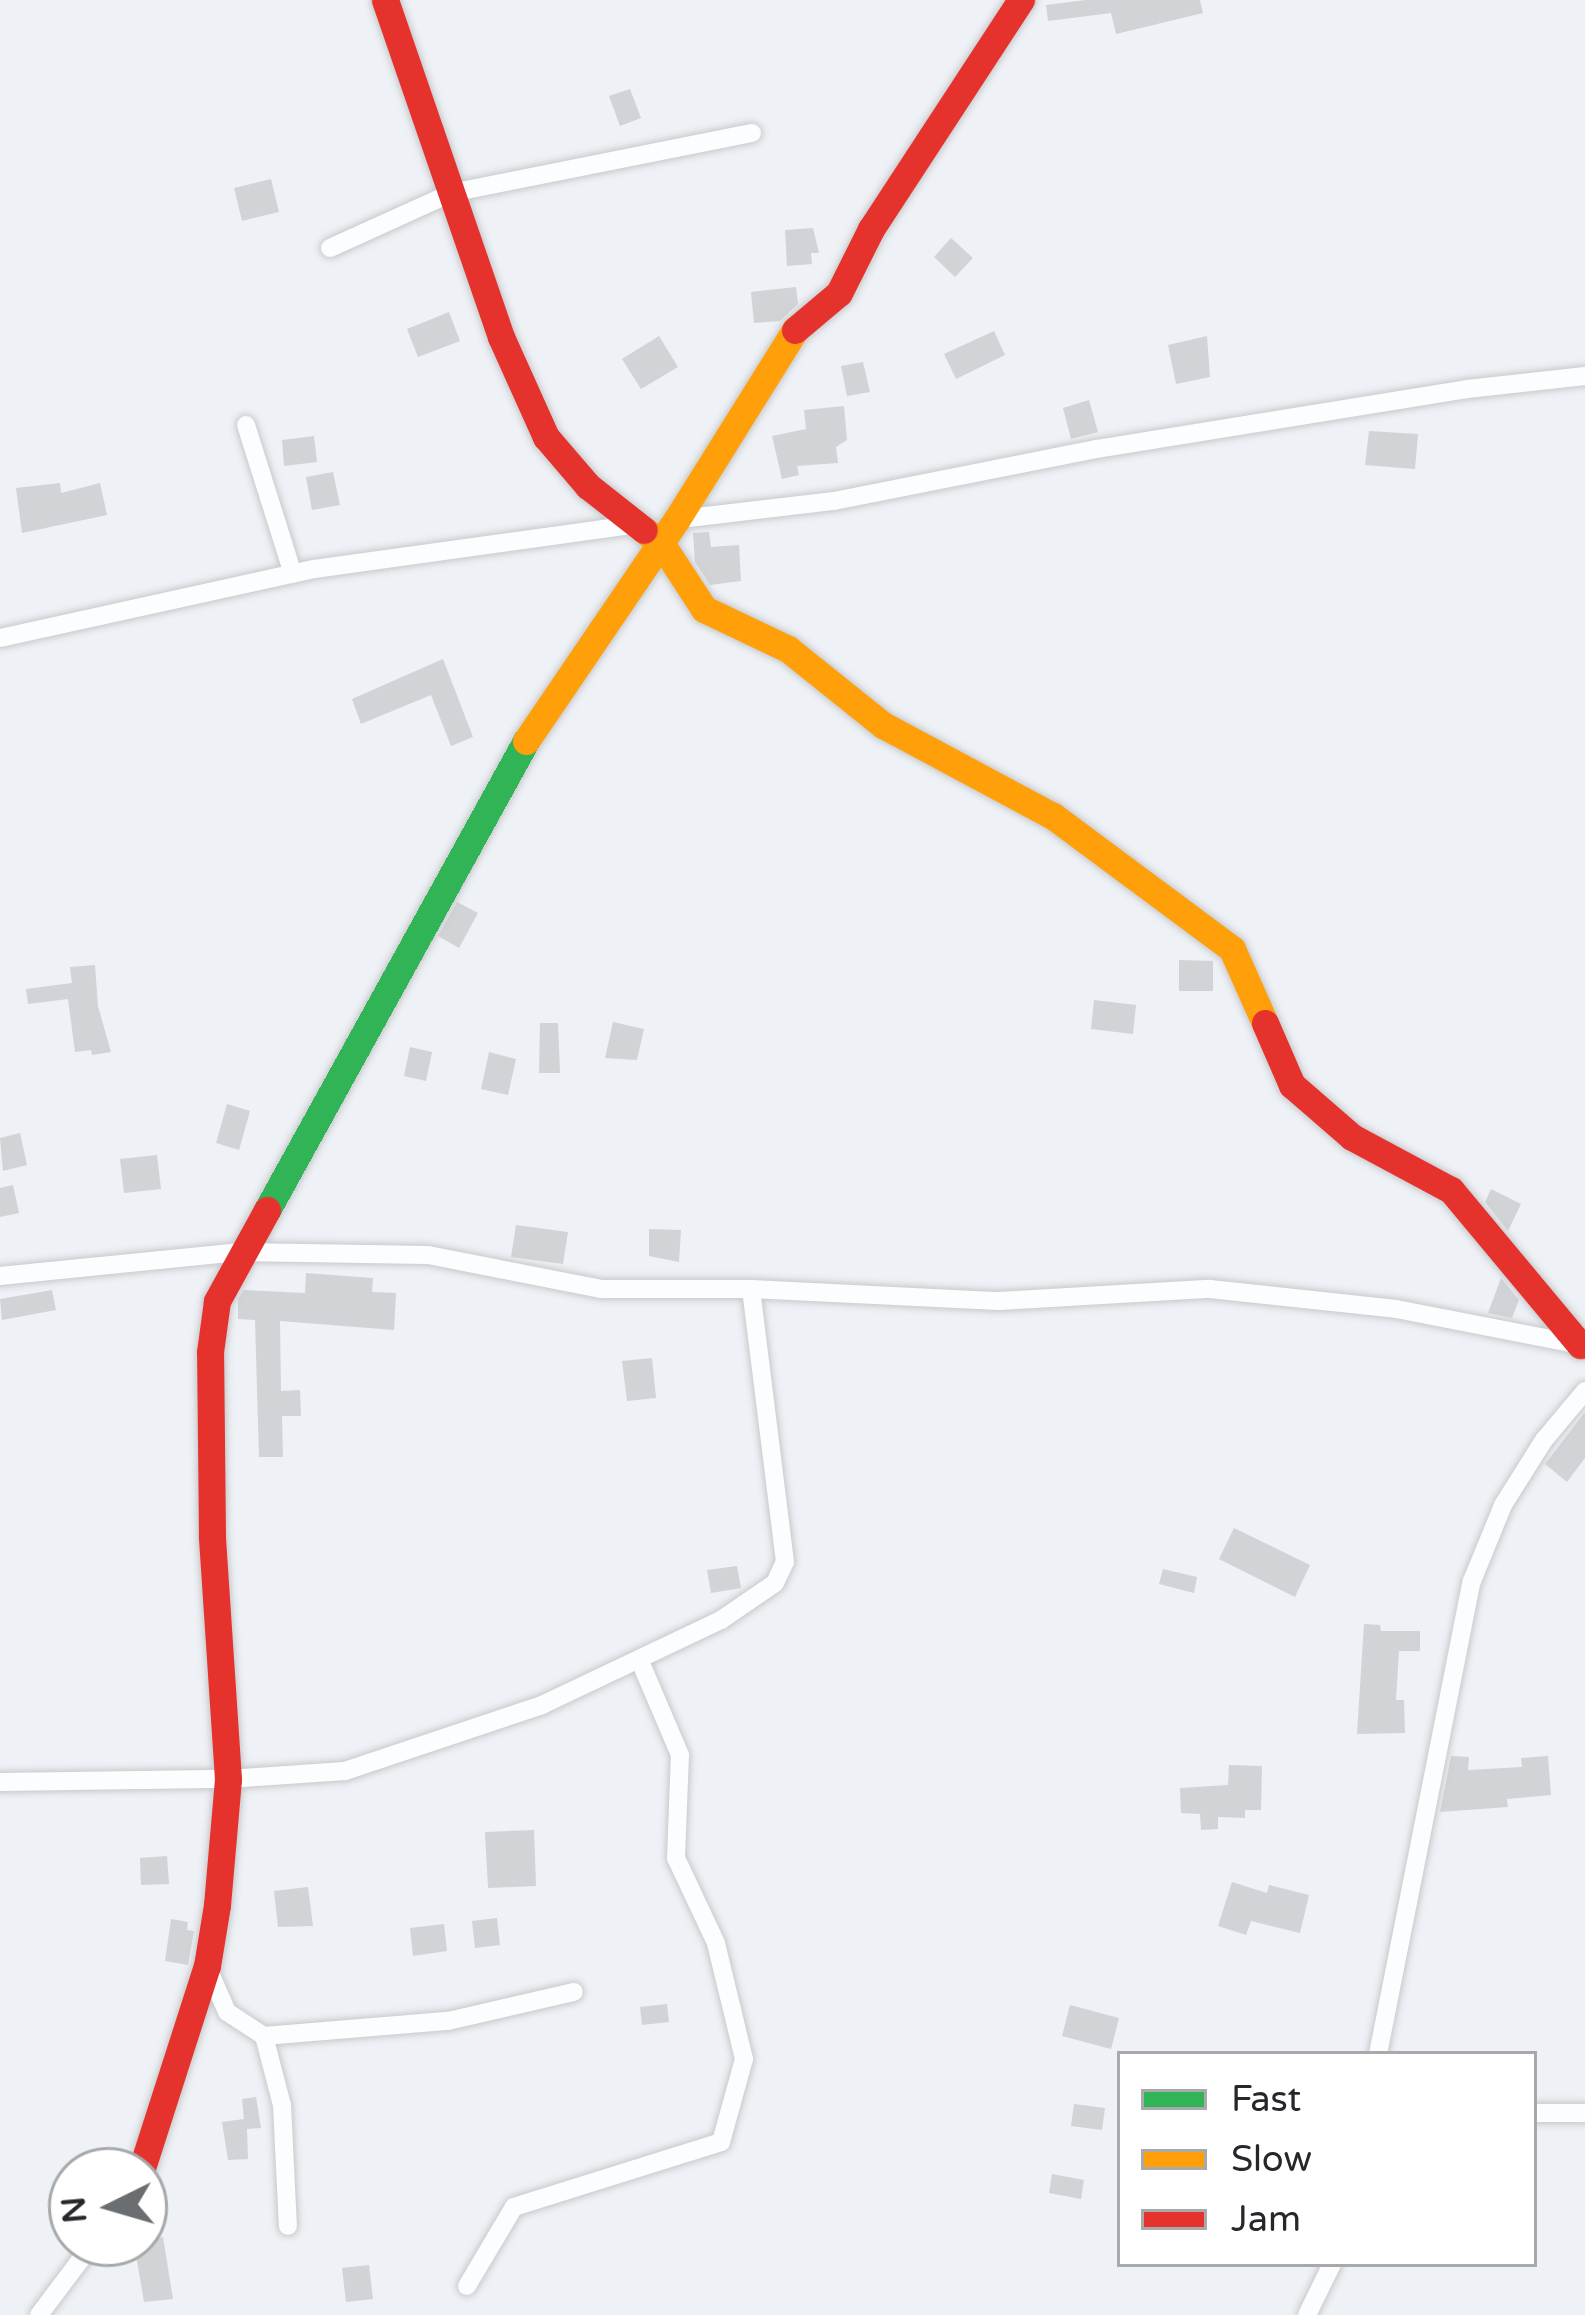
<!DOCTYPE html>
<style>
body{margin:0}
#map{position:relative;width:1585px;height:2315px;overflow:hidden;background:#eef1f5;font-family:"Varela Round",sans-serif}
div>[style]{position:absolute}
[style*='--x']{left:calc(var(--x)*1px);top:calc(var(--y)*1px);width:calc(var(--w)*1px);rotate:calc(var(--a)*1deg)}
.building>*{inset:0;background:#d1d3d6}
.roads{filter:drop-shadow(0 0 3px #c8cacd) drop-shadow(0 0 3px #c8cacd)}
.street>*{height:18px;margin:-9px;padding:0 9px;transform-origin:9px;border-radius:9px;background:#fcfdfe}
.fast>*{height:27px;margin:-13.5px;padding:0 13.5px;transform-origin:13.5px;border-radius:13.5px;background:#30b455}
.slow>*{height:27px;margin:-13.5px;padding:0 13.5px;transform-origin:13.5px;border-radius:13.5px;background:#ff9f0a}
.jam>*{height:27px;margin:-13.5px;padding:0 13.5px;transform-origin:13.5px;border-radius:13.5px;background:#e5322d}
span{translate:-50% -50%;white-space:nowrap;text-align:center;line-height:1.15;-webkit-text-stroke:10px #fff;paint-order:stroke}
.legend{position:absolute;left:1117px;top:2051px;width:420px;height:216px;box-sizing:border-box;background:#fff;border:3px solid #a8a9aa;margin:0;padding:15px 21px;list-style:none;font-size:36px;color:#25272a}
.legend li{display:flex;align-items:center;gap:24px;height:60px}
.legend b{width:60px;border:3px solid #a8a9aa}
.north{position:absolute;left:48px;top:2147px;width:120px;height:120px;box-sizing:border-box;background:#fff;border:3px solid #a8a9aa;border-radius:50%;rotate:265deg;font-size:33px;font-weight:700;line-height:48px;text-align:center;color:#25272a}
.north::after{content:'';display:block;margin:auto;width:42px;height:54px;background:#6b6e71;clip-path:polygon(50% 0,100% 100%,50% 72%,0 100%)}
</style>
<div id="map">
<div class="building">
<i style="clip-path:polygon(1086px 0,1200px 0,1203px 13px,1116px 34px,1111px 13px,1048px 21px,1046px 5px)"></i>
<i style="clip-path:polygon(630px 89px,641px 118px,620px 126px,609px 96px)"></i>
<i style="clip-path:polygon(271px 179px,279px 212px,242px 221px,234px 188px)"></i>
<i style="clip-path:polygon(813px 228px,819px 253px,811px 253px,812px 264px,787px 266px,785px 230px)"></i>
<i style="clip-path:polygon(951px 238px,973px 258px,955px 277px,934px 257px)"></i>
<i style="clip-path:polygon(796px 287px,798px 304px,780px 321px,754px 323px,751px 292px)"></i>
<i style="clip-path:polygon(449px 312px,460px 341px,418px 357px,407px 329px)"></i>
<i style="clip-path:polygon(994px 331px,1005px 355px,956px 379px,944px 354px)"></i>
<i style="clip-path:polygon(659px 336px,678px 367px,641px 389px,622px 359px)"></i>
<i style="clip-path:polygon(1207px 336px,1210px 377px,1176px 384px,1168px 345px)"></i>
<i style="clip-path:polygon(863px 362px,870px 392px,847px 396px,841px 366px)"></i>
<i style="clip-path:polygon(1089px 400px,1098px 432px,1071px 439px,1063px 408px)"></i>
<i style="clip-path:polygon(844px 406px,847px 440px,836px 447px,838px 463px,797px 466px,799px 475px,782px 479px,772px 436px,806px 429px,804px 410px)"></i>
<i style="clip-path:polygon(1369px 431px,1418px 434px,1415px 469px,1365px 465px)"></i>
<i style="clip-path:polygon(314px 436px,317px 462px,284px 466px,282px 440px)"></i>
<i style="clip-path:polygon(333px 472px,340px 505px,312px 510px,306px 477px)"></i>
<i style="clip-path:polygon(60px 483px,61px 493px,100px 483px,107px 515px,22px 533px,16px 488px)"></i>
<i style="clip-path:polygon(709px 532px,711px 547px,739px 545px,741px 581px,710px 585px,695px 562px,693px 533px)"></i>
<i style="clip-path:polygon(443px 659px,473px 737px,451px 746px,431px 695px,361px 724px,352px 699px)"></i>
<i style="clip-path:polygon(457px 902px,478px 913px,459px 948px,438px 936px)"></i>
<i style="clip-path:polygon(1179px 960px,1213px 961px,1213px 991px,1179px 991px)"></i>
<i style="clip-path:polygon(95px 965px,98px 1006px,111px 1052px,92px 1055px,91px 1050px,75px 1052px,68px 999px,28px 1004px,26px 989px,72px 983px,70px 967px)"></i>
<i style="clip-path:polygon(1094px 1000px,1136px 1005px,1133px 1034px,1091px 1029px)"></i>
<i style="clip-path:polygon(613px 1022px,644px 1029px,637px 1060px,605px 1058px)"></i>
<i style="clip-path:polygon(540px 1023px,558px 1023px,560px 1073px,539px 1073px)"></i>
<i style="clip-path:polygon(410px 1047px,432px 1052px,426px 1081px,404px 1076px)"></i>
<i style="clip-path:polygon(489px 1052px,516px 1059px,508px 1095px,481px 1089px)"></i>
<i style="clip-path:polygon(227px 1104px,250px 1111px,239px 1150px,216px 1143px)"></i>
<i style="clip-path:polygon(20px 1133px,27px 1165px,3px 1171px,0 1138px)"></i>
<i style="clip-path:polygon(157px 1155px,161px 1189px,124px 1193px,120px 1159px)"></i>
<i style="clip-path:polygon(13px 1185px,19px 1213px,0 1217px,0 1188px)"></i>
<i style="clip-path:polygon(1491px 1189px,1521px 1204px,1508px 1231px,1485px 1202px)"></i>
<i style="clip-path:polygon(516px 1225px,568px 1232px,563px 1264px,511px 1257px)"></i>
<i style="clip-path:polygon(649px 1229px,681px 1230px,679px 1262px,649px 1256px)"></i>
<i style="clip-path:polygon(306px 1273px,373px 1278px,372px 1292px,396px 1293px,394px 1330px,280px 1321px,281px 1391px,300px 1390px,301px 1416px,282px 1416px,283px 1457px,259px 1457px,255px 1320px,238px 1319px,238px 1299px,244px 1290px,305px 1293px)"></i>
<i style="clip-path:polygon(1501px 1278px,1519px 1300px,1512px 1318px,1488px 1313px)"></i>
<i style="clip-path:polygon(52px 1290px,56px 1310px,2px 1320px,0 1299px)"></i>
<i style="clip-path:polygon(652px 1358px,656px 1398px,627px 1401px,622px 1361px)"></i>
<i style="clip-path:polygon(1585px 1412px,1585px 1458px,1567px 1482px,1545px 1464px)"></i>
<i style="clip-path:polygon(1234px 1528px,1310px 1565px,1295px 1597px,1219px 1559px)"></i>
<i style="clip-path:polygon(737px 1566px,741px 1588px,711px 1593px,707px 1570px)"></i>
<i style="clip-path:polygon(1163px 1569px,1197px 1577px,1194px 1593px,1159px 1584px)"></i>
<i style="clip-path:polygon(1364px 1624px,1380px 1625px,1381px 1631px,1420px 1631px,1420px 1651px,1399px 1651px,1396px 1700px,1404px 1700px,1405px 1733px,1357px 1734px)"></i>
<i style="clip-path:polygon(1451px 1756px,1469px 1757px,1468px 1770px,1522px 1767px,1521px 1758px,1548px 1756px,1551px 1795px,1507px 1799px,1508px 1807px,1440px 1812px)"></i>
<i style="clip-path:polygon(1229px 1765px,1262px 1766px,1261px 1810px,1245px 1810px,1245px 1818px,1218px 1817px,1218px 1829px,1201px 1830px,1200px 1814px,1181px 1813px,1180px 1788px,1228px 1785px)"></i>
<i style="clip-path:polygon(534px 1830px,536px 1886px,488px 1888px,485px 1832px)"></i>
<i style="clip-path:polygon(167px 1856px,169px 1884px,141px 1885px,140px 1858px)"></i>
<i style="clip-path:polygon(1232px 1882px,1267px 1893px,1269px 1885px,1309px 1895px,1300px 1933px,1251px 1921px,1246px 1935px,1218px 1926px)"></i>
<i style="clip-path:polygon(308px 1887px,313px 1926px,278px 1927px,274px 1891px)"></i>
<i style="clip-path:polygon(497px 1918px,500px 1945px,475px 1948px,472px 1921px)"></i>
<i style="clip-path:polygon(171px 1919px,188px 1922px,187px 1930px,194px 1931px,188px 1965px,165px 1961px)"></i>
<i style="clip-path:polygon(444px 1924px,447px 1951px,413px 1956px,410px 1928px)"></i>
<i style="clip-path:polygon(667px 2004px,669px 2022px,642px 2025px,640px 2007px)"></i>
<i style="clip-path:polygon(1070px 2005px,1119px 2018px,1111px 2049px,1062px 2036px)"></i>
<i style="clip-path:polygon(256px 2097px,261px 2128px,247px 2129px,248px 2159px,228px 2160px,222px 2122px,244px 2119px,242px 2099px)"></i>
<i style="clip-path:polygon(1074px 2104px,1105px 2108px,1102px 2130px,1071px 2126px)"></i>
<i style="clip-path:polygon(1052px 2174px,1084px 2180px,1081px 2199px,1049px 2193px)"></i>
<i style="clip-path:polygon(163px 2237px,173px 2299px,144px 2302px,134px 2243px)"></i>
<i style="clip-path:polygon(369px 2265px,373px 2299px,346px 2302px,342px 2268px)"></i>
</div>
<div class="roads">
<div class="street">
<i style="--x:330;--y:248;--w:133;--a:-24.4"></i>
<i style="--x:451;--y:193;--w:307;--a:-11.3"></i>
<i style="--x:246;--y:425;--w:156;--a:72.5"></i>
<i style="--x:672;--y:520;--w:163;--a:-6.7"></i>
<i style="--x:834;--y:501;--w:268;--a:-11.2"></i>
<i style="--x:1097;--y:449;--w:375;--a:-9.2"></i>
<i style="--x:1467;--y:389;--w:119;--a:-6.3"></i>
<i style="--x:0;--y:638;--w:321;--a:-12.4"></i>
<i style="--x:314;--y:569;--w:327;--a:-7.9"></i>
<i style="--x:0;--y:1276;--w:240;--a:-5.7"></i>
<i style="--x:239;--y:1252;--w:189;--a:0.9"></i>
<i style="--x:428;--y:1255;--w:176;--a:11.1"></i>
<i style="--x:601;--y:1289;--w:150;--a:0"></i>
<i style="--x:751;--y:1289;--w:248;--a:2.8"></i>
<i style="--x:999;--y:1301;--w:211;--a:-3.3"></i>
<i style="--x:1210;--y:1289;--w:187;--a:6.1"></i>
<i style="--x:1396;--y:1309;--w:188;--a:11"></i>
<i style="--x:0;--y:1782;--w:228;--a:-0.8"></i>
<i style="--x:228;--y:1779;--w:117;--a:-3.9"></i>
<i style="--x:345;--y:1771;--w:208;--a:-18.5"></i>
<i style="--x:542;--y:1705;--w:198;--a:-25.4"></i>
<i style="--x:721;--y:1620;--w:65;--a:-34.4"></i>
<i style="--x:775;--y:1583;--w:23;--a:-65"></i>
<i style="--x:785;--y:1562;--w:275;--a:-97.1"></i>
<i style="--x:207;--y:1966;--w:50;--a:66.5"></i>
<i style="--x:227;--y:2012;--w:44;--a:33"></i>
<i style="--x:264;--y:2036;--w:185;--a:-4.7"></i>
<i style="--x:448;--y:2021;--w:129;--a:-13"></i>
<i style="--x:264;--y:2036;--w:71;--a:75.4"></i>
<i style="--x:282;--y:2105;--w:121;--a:87.2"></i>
<i style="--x:1378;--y:2054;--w:482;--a:-78.8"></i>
<i style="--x:1472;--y:1581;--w:82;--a:-67.8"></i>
<i style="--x:1503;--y:1505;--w:77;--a:-57.8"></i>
<i style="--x:1544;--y:1440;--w:64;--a:-50.1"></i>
<i style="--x:1534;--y:2113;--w:51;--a:0"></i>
<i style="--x:467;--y:2286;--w:92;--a:-59.3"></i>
<i style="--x:514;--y:2207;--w:217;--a:-17.4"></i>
<i style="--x:721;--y:2142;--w:86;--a:-74.5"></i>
<i style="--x:744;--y:2059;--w:119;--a:-103.6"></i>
<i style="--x:716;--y:1943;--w:94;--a:-115.2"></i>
<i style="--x:676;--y:1858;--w:103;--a:-87.8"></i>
<i style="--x:680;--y:1755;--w:104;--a:-113.1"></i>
<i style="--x:39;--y:2315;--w:90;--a:-53.1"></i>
<i style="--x:1307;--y:2315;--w:57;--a:-63.9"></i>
</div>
<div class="fast">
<i style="--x:267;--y:1210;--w:536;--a:-61.09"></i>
</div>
<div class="slow">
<i style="--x:644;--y:530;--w:21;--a:37"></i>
<i style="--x:661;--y:543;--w:79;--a:56.9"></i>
<i style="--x:704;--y:609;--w:93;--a:25.5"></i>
<i style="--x:788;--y:649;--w:122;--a:38.7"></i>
<i style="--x:883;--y:725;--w:193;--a:28.2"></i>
<i style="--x:1053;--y:816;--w:223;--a:36.6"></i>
<i style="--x:1232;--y:949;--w:81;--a:66"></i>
<i style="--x:526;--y:741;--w:268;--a:-55.8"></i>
<i style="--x:677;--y:519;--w:223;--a:-58"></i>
</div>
<div class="jam">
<i style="--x:385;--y:0;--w:356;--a:71"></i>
<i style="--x:501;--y:337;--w:110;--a:65.8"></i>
<i style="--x:546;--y:437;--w:65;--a:49.4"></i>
<i style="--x:588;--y:486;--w:71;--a:38.2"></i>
<i style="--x:795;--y:330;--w:57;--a:-40.1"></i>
<i style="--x:839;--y:293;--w:72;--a:-63.4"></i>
<i style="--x:871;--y:229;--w:274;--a:-56.8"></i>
<i style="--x:1265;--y:1023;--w:68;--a:66.5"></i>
<i style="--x:1292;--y:1085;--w:79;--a:40.9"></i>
<i style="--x:1352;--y:1137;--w:112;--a:28.2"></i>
<i style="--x:1451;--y:1190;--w:202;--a:50.2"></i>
<i style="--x:141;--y:2171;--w:215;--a:-72.2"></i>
<i style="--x:207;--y:1966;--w:62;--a:-80.7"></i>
<i style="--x:217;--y:1905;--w:126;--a:-85"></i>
<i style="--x:228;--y:1779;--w:244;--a:-93.8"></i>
<i style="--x:212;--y:1536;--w:184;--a:-90.6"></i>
<i style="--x:210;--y:1352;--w:51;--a:-82.2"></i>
<i style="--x:217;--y:1301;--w:104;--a:-61.2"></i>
</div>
</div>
<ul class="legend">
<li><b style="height:15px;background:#30b455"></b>Fast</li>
<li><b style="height:15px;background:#ff9f0a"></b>Slow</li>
<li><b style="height:15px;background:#e5322d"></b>Jam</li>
</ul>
<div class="north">N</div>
</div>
